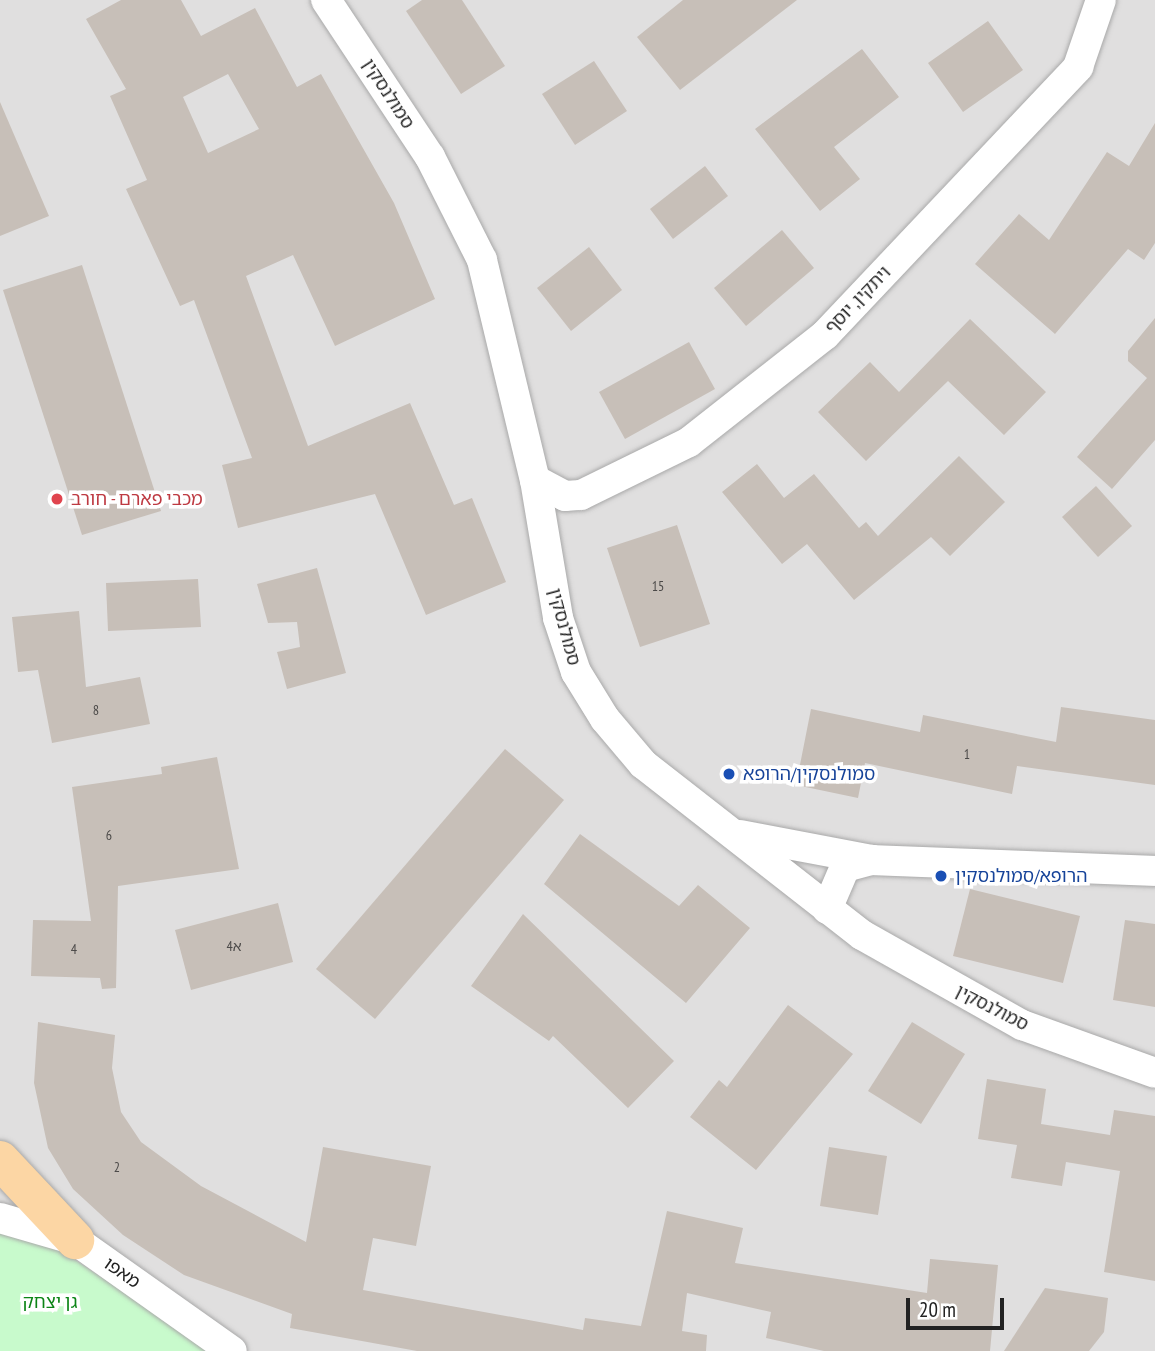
<!DOCTYPE html>
<meta charset="utf-8">
<style>
body{margin:0}
#map{position:relative;width:1155px;height:1351px;overflow:hidden;background:#f2efe9;font-family:"PT Sans Narrow","Noto Sans Hebrew",sans-serif}
div>[style]{position:absolute}
[style*='--x']{left:calc(var(--x)*1px);top:calc(var(--y)*1px);width:calc(var(--w)*1px);rotate:calc(var(--a)*1deg)}
.residential>*{inset:0;background:#e0dfdf}
.park>*{inset:0;background:#c8facc}
.building>*{inset:0;background:#c7bfb8}
.roads{filter:drop-shadow(0 0 2px #a9a9a9) drop-shadow(0 0 2px #a9a9a9)}
.minor>*{height:30px;margin:-15px;padding:0 15px;transform-origin:15px;border-radius:15px;background:#fff}
.primary>*{height:38px;margin:-19px;padding:0 19px;transform-origin:19px;border-radius:19px;background:#fcd6a4}
.dots>*{width:19px;height:19px;translate:-50% -50%;box-sizing:border-box;border:4px solid #fff;border-radius:50%}
span{translate:-50% -50%;white-space:nowrap;text-align:center;line-height:1.15;-webkit-text-stroke:7px #fff;paint-order:stroke}
.number-label{font-size:14px;color:#4b4948}
.number-label span{-webkit-text-stroke-width:0}
.street-label{font-size:18px;color:#222}
.health-label{font-size:18px;color:#be3a42}
.left{translate:0 -50%;text-align:left}
.transit-label{font-size:18px;color:#164399}
.park-label{font-size:18px;color:#0c8416}
.scale{position:absolute;left:906px;top:1298px;width:98px;height:32px;box-sizing:border-box;border:4px solid #222;border-top:0;padding-left:9px;font-size:21px;line-height:24px;white-space:nowrap;color:#222;-webkit-text-stroke:5px #fff;paint-order:stroke}
</style>
<div id="map">
<div class="residential">
<i style="clip-path:polygon(0 0,1155px 0,1155px 1351px,0 1351px)"></i>
</div>
<div class="park">
<i style="clip-path:polygon(0 1232px,63px 1252px,213px 1351px,0 1351px)"></i>
</div>
<div class="building">
<i style="clip-path:polygon(evenodd,121px 0,181px 0,201px 36px,255px 8px,297px 87px,321px 74px,394px 203px,435px 299px,335px 346px,293px 255px,246px 276px,308px 446px,410px 403px,454px 505px,472px 498px,506px 582px,426px 615px,375px 494px,238px 528px,222px 465px,252px 458px,194px 300px,180px 306px,126px 189px,147px 180px,110px 96px,126px 89px,86px 19px,121px 0,228px 74px,259px 129px,208px 153px,183px 97px,228px 74px)"></i>
<i style="clip-path:polygon(422px 0,462px 0,505px 66px,461px 94px,406px 11px)"></i>
<i style="clip-path:polygon(683px 0,797px 0,680px 90px,637px 37px)"></i>
<i style="clip-path:polygon(988px 21px,1023px 70px,963px 112px,928px 63px)"></i>
<i style="clip-path:polygon(862px 49px,899px 97px,834px 147px,860px 179px,820px 211px,755px 129px)"></i>
<i style="clip-path:polygon(594px 61px,627px 111px,575px 145px,542px 94px)"></i>
<i style="clip-path:polygon(0 102px,49px 216px,0 236px)"></i>
<i style="clip-path:polygon(1155px 123px,1155px 243px,1144px 260px,1128px 249px,1055px 334px,975px 264px,1019px 214px,1049px 240px,1107px 152px,1129px 166px)"></i>
<i style="clip-path:polygon(705px 166px,728px 196px,673px 239px,650px 209px)"></i>
<i style="clip-path:polygon(782px 230px,814px 268px,746px 326px,714px 288px)"></i>
<i style="clip-path:polygon(589px 247px,622px 290px,571px 331px,537px 288px)"></i>
<i style="clip-path:polygon(82px 265px,161px 511px,82px 535px,3px 290px)"></i>
<i style="clip-path:polygon(1155px 318px,1155px 440px,1112px 489px,1077px 457px,1147px 378px,1128px 361px,1128px 351px)"></i>
<i style="clip-path:polygon(970px 319px,1046px 392px,1004px 435px,948px 381px,866px 461px,818px 412px,870px 362px,899px 392px)"></i>
<i style="clip-path:polygon(689px 342px,715px 389px,625px 439px,599px 392px)"></i>
<i style="clip-path:polygon(959px 456px,1005px 502px,950px 556px,931px 537px,854px 600px,807px 544px,782px 564px,722px 492px,757px 464px,784px 498px,814px 474px,859px 528px,866px 522px,878px 536px)"></i>
<i style="clip-path:polygon(1096px 486px,1132px 526px,1098px 557px,1062px 517px)"></i>
<i style="clip-path:polygon(677px 525px,710px 624px,640px 647px,607px 548px)"></i>
<i style="clip-path:polygon(317px 568px,346px 673px,287px 689px,277px 652px,300px 647px,297px 622px,268px 623px,257px 584px)"></i>
<i style="clip-path:polygon(198px 579px,201px 627px,108px 631px,106px 583px)"></i>
<i style="clip-path:polygon(79px 611px,86px 687px,140px 677px,150px 724px,52px 743px,38px 670px,18px 672px,12px 617px)"></i>
<i style="clip-path:polygon(1061px 707px,1155px 720px,1155px 785px,1017px 766px,1012px 794px,865px 763px,858px 798px,796px 785px,811px 709px,920px 732px,923px 715px,1056px 742px)"></i>
<i style="clip-path:polygon(505px 749px,564px 800px,375px 1019px,316px 969px)"></i>
<i style="clip-path:polygon(217px 757px,239px 869px,118px 886px,116px 988px,102px 989px,100px 978px,31px 976px,33px 920px,91px 921px,72px 787px,162px 774px,161px 767px)"></i>
<i style="clip-path:polygon(580px 834px,679px 906px,698px 885px,750px 928px,686px 1003px,544px 884px)"></i>
<i style="clip-path:polygon(970px 889px,1080px 916px,1063px 983px,953px 956px)"></i>
<i style="clip-path:polygon(278px 903px,293px 962px,191px 990px,175px 930px)"></i>
<i style="clip-path:polygon(523px 914px,674px 1061px,628px 1108px,553px 1036px,549px 1041px,471px 986px)"></i>
<i style="clip-path:polygon(1125px 920px,1155px 924px,1155px 1007px,1113px 1000px)"></i>
<i style="clip-path:polygon(788px 1005px,853px 1054px,756px 1170px,690px 1117px,719px 1080px,727px 1087px)"></i>
<i style="clip-path:polygon(38px 1022px,115px 1035px,112px 1068px,121px 1112px,141px 1142px,201px 1186px,306px 1242px,323px 1147px,431px 1166px,416px 1246px,373px 1238px,363px 1290px,583px 1330px,585px 1318px,641px 1326px,667px 1211px,743px 1228px,735px 1263px,927px 1293px,930px 1259px,998px 1265px,990px 1351px,824px 1351px,766px 1338px,771px 1312px,687px 1293px,682px 1331px,707px 1335px,706px 1351px,417px 1351px,290px 1328px,292px 1314px,184px 1275px,123px 1235px,73px 1189px,48px 1148px,34px 1083px)"></i>
<i style="clip-path:polygon(912px 1022px,965px 1054px,921px 1124px,868px 1091px)"></i>
<i style="clip-path:polygon(987px 1079px,1046px 1089px,1041px 1124px,1110px 1135px,1114px 1110px,1155px 1116px,1155px 1281px,1104px 1272px,1120px 1171px,1066px 1162px,1062px 1186px,1011px 1178px,1017px 1145px,978px 1139px)"></i>
<i style="clip-path:polygon(829px 1147px,887px 1156px,878px 1215px,820px 1206px)"></i>
<i style="clip-path:polygon(1045px 1288px,1108px 1298px,1104px 1332px,1089px 1351px,1004px 1351px)"></i>
</div>
<div class="roads">
<div class="minor">
<i style="--x:326;--y:0;--w:188;--a:56.5"></i>
<i style="--x:430;--y:157;--w:115;--a:63.2"></i>
<i style="--x:482;--y:260;--w:226;--a:76.5"></i>
<i style="--x:535;--y:480;--w:140;--a:80.5"></i>
<i style="--x:558;--y:618;--w:57;--a:71.6"></i>
<i style="--x:576;--y:672;--w:55;--a:58.3"></i>
<i style="--x:605;--y:719;--w:59;--a:49.8"></i>
<i style="--x:643;--y:764;--w:278;--a:38"></i>
<i style="--x:862;--y:935;--w:184;--a:29.4"></i>
<i style="--x:1022;--y:1025;--w:141;--a:19.8"></i>
<i style="--x:535;--y:480;--w:34;--a:28"></i>
<i style="--x:565;--y:496;--w:16;--a:-4"></i>
<i style="--x:581;--y:495;--w:120;--a:-26.1"></i>
<i style="--x:689;--y:442;--w:173;--a:-38.2"></i>
<i style="--x:825;--y:335;--w:369;--a:-46.6"></i>
<i style="--x:1078;--y:67;--w:71;--a:-71.1"></i>
<i style="--x:740;--y:835;--w:134;--a:10.7"></i>
<i style="--x:872;--y:860;--w:283;--a:2.2"></i>
<i style="--x:827;--y:909;--w:46;--a:-66.8"></i>
<i style="--x:845;--y:867;--w:28;--a:-15"></i>
<i style="--x:0;--y:1218;--w:78;--a:16.3"></i>
<i style="--x:75;--y:1240;--w:192;--a:35.3"></i>
</div>
<div class="primary">
<i style="--x:0;--y:1160;--w:110;--a:46.8"></i>
</div>
</div>
<div class="dots">
<i style="left:57px;top:499px;background:#e0444e"></i>
<i style="left:729px;top:774px;background:#1a4fb4"></i>
<i style="left:941px;top:876px;background:#1a4fb4"></i>
</div>
<div class="number-label">
<span style="left:658px;top:586px">15</span>
<span style="left:96px;top:710px">8</span>
<span style="left:967px;top:754px">1</span>
<span style="left:109px;top:835px">6</span>
<span style="left:234px;top:946px">4א</span>
<span style="left:74px;top:949px">4</span>
<span style="left:117px;top:1167px">2</span>
</div>
<div class="street-label">
<span style="left:388px;top:94px;rotate:57deg">סמולנסקין</span>
<span style="left:858px;top:300px;rotate:-46deg">ויתקין, יוסף</span>
<span style="left:564px;top:627px;rotate:75deg">סמולנסקין</span>
<span style="left:992px;top:1008px;rotate:27deg">סמולנסקין</span>
<span style="left:122px;top:1273px;rotate:35deg">מאפו</span>
</div>
<div class="health-label">
<span class="left" style="left:71px;top:499px">מכבי פארם - חורב</span>
</div>
<div class="transit-label">
<span class="left" style="left:743px;top:774px">סמולנסקין/הרופא</span>
<span class="left" style="left:955px;top:876px">הרופא/סמולנסקין</span>
</div>
<div class="park-label">
<span style="left:50px;top:1302px">גן יצחק</span>
</div>
<div class="scale">20 m</div>
</div>
